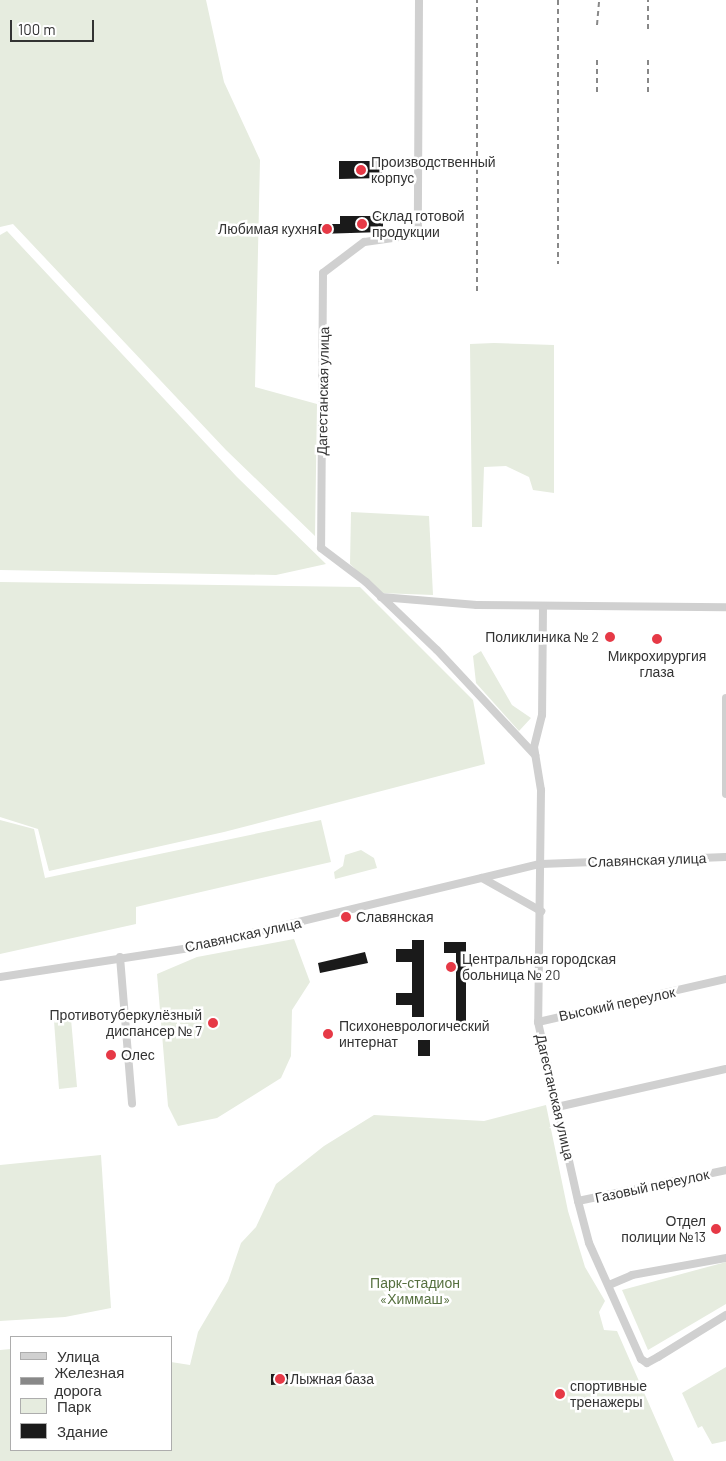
<!DOCTYPE html>
<meta charset="utf-8">
<style>
body{margin:0}
#map{position:relative;width:726px;height:1461px;overflow:hidden;background:#fff;font-family:Barlow,sans-serif}
div>[style]{position:absolute}
[style*='--x']{left:calc(var(--x)*1px);top:calc(var(--y)*1px);width:calc(var(--w)*1px);rotate:calc(var(--a)*1deg)}
.green>*{inset:0;background:#e6ecdf}
.building>*{inset:0;background:#1a1a1a}
.minor>*{height:8px;margin:-4px;padding:0 4px;transform-origin:4px;border-radius:4px;background:#d0d0d0}
.rail>*{height:2px;margin-top:-1px;transform-origin:0;background:repeating-linear-gradient(90deg,#888 0 5px,transparent 0 9px)}
.dots>*{width:14px;height:14px;translate:-50% -50%;box-sizing:border-box;border:2px solid #fff;border-radius:50%}
span{translate:-50% -50%;white-space:nowrap;text-align:center;line-height:1.15;-webkit-text-stroke:5px #fff;paint-order:stroke}
.poi-label{font-size:14px;color:#333}
.left{translate:0 -50%;text-align:left}
.right{translate:-100% -50%;text-align:right}
.street-label{font-size:14px;color:#333}
.park-label{font-size:14px;color:#56703f}
.legend{position:absolute;left:10px;top:1336px;width:162px;height:115px;box-sizing:border-box;background:#fff;border:1px solid #adadad;margin:0;padding:6px 9px;list-style:none;font-size:15px;color:#333}
.legend li{display:flex;align-items:center;gap:10px;height:25px}
.legend b{width:25px;border:1px solid #adadad}
.scale{position:absolute;left:10px;top:20px;width:84px;height:22px;box-sizing:border-box;border:2px solid #333;border-top:0;padding-left:6px;font-size:15px;line-height:18px;white-space:nowrap;color:#333;-webkit-text-stroke:4px #fff;paint-order:stroke}
</style>
<div id="map">
<div class="green">
<i style="clip-path:polygon(0 0,206px 0,224px 82px,260px 160px,255px 387px,317px 404px,315px 536px,226px 450px,13px 224px,0 227px)"></i>
<i style="clip-path:polygon(7px 231px,237px 477px,326px 564px,276px 575px,0 570px,0 235px)"></i>
<i style="clip-path:polygon(494px 343px,554px 345px,554px 493px,533px 490px,529px 477px,506px 466px,484px 467px,482px 527px,472px 527px,470px 344px)"></i>
<i style="clip-path:polygon(351px 512px,429px 516px,433px 595px,380px 593px,350px 564px)"></i>
<i style="clip-path:polygon(0 582px,360px 587px,473px 700px,485px 764px,224px 832px,49px 871px,38px 829px,0 817px)"></i>
<i style="clip-path:polygon(481px 651px,512px 705px,531px 718px,519px 731px,476px 683px,473px 656px)"></i>
<i style="clip-path:polygon(0 820px,34px 829px,45px 878px,321px 820px,331px 862px,136px 907px,136px 924px,0 954px)"></i>
<i style="clip-path:polygon(361px 850px,374px 858px,377px 868px,335px 879px,334px 872px,343px 866px,345px 855px)"></i>
<i style="clip-path:polygon(294px 939px,310px 982px,292px 1010px,291px 1056px,281px 1078px,217px 1118px,178px 1126px,168px 1106px,157px 974px,197px 957px)"></i>
<i style="clip-path:polygon(71px 1019px,77px 1087px,59px 1089px,54px 1021px)"></i>
<i style="clip-path:polygon(546px 1105px,568px 1211px,585px 1267px,605px 1301px,599px 1312px,604px 1330px,617px 1331px,674px 1461px,0 1461px,0 1350px,11px 1349px,11px 1450px,171px 1450px,171px 1362px,190px 1365px,198px 1332px,228px 1281px,241px 1243px,256px 1227px,276px 1184px,324px 1146px,374px 1115px,484px 1121px)"></i>
<i style="clip-path:polygon(101px 1155px,111px 1308px,65px 1317px,0 1321px,0 1165px)"></i>
<i style="clip-path:polygon(726px 1262px,726px 1304px,648px 1350px,622px 1290px)"></i>
<i style="clip-path:polygon(726px 1367px,726px 1441px,712px 1444px,702px 1426px,698px 1428px,682px 1393px)"></i>
</div>
<div class="building">
<i style="clip-path:polygon(339px 161px,382px 161px,382px 178px,339px 179px)"></i>
<i style="clip-path:polygon(340px 216px,383px 216px,383px 232px,318px 234px,318px 224px,340px 224px)"></i>
<i style="clip-path:polygon(412px 940px,424px 940px,424px 1017px,412px 1017px,412px 1005px,396px 1005px,396px 993px,412px 993px,412px 962px,396px 962px,396px 949px,412px 949px)"></i>
<i style="clip-path:polygon(444px 942px,466px 942px,466px 1025px,456px 1025px,456px 953px,444px 953px)"></i>
<i style="clip-path:polygon(365px 952px,368px 963px,320px 973px,318px 963px)"></i>
<i style="clip-path:polygon(418px 1040px,430px 1040px,430px 1056px,418px 1056px)"></i>
<i style="clip-path:polygon(271px 1374px,288px 1374px,288px 1384px,271px 1385px)"></i>
</div>
<div class="minor">
<i style="--x:419;--y:0;--w:227;--a:90.3"></i>
<i style="--x:418;--y:227;--w:9;--a:117"></i>
<i style="--x:414;--y:235;--w:50;--a:172"></i>
<i style="--x:364;--y:242;--w:51;--a:142.9"></i>
<i style="--x:323;--y:273;--w:275;--a:90.4"></i>
<i style="--x:321;--y:548;--w:56;--a:37.1"></i>
<i style="--x:366;--y:582;--w:98;--a:43.8"></i>
<i style="--x:437;--y:650;--w:144;--a:47"></i>
<i style="--x:381;--y:597;--w:96;--a:4.8"></i>
<i style="--x:477;--y:605;--w:249;--a:0.5"></i>
<i style="--x:543;--y:606;--w:109;--a:90.5"></i>
<i style="--x:542;--y:715;--w:33;--a:104"></i>
<i style="--x:534;--y:747;--w:44;--a:80.8"></i>
<i style="--x:541;--y:790;--w:232;--a:90.7"></i>
<i style="--x:538;--y:1022;--w:183;--a:77.4"></i>
<i style="--x:578;--y:1201;--w:43;--a:75.3"></i>
<i style="--x:589;--y:1243;--w:127;--a:65.9"></i>
<i style="--x:641;--y:1359;--w:7;--a:34"></i>
<i style="--x:647;--y:1363;--w:13;--a:-29"></i>
<i style="--x:658;--y:1357;--w:80;--a:-31.7"></i>
<i style="--x:726;--y:698;--w:96;--a:90"></i>
<i style="--x:482;--y:878;--w:68;--a:29.2"></i>
<i style="--x:120;--y:957;--w:147;--a:85.3"></i>
<i style="--x:0;--y:977;--w:192;--a:-8.7"></i>
<i style="--x:190;--y:948;--w:361;--a:-13.5"></i>
<i style="--x:541;--y:864;--w:185;--a:-2.2"></i>
<i style="--x:538;--y:1022;--w:193;--a:-12.9"></i>
<i style="--x:557;--y:1107;--w:173;--a:-12.7"></i>
<i style="--x:578;--y:1201;--w:151;--a:-11.8"></i>
<i style="--x:609;--y:1285;--w:25;--a:-23"></i>
<i style="--x:632;--y:1275;--w:96;--a:-10.3"></i>
</div>
<div class="rail">
<i style="--x:558;--y:0;--w:264;--a:90"></i>
<i style="--x:597;--y:25;--w:25;--a:-85"></i>
<i style="--x:648;--y:29;--w:29;--a:-90"></i>
<i style="--x:597;--y:60;--w:36;--a:90"></i>
<i style="--x:648;--y:60;--w:35;--a:90"></i>
<i style="--x:477;--y:291;--w:291;--a:-90"></i>
</div>
<div class="dots">
<i style="left:361px;top:170px;background:#e63946"></i>
<i style="left:362px;top:224px;background:#e63946"></i>
<i style="left:327px;top:229px;background:#e63946"></i>
<i style="left:610px;top:637px;background:#e63946"></i>
<i style="left:657px;top:639px;background:#e63946"></i>
<i style="left:346px;top:917px;background:#e63946"></i>
<i style="left:451px;top:967px;background:#e63946"></i>
<i style="left:213px;top:1023px;background:#e63946"></i>
<i style="left:328px;top:1034px;background:#e63946"></i>
<i style="left:111px;top:1055px;background:#e63946"></i>
<i style="left:716px;top:1229px;background:#e63946"></i>
<i style="left:280px;top:1379px;background:#e63946"></i>
<i style="left:560px;top:1394px;background:#e63946"></i>
</div>
<div class="poi-label">
<span class="left" style="left:371px;top:170px">Производственный<br>корпус</span>
<span class="left" style="left:372px;top:224px">Склад готовой<br>продукции</span>
<span class="right" style="left:317px;top:229px">Любимая кухня</span>
<span class="right" style="left:599px;top:637px">Поликлиника № 2</span>
<span style="left:657px;top:664px">Микрохирургия<br>глаза</span>
<span class="left" style="left:356px;top:917px">Славянская</span>
<span class="left" style="left:462px;top:967px">Центральная городская<br>больница № 20</span>
<span class="right" style="left:202px;top:1023px">Противотуберкулёзный<br>диспансер № 7</span>
<span class="left" style="left:339px;top:1034px">Психоневрологический<br>интернат</span>
<span class="left" style="left:121px;top:1055px">Олес</span>
<span class="right" style="left:706px;top:1229px">Отдел<br>полиции №13</span>
<span class="left" style="left:290px;top:1379px">Лыжная база</span>
<span class="left" style="left:570px;top:1394px">спортивные<br>тренажеры</span>
</div>
<div class="street-label">
<span style="left:323px;top:391px;rotate:-89deg">Дагестанская улица</span>
<span style="left:647px;top:860px;rotate:-2deg">Славянская улица</span>
<span style="left:243px;top:935px;rotate:-12deg">Славянская улица</span>
<span style="left:617px;top:1004px;rotate:-12deg">Высокий переулок</span>
<span style="left:555px;top:1097px;rotate:77deg">Дагестанская улица</span>
<span style="left:652px;top:1186px;rotate:-12deg">Газовый переулок</span>
</div>
<div class="park-label">
<span style="left:415px;top:1291px">Парк-стадион<br>«Химмаш»</span>
</div>
<ul class="legend">
<li><b style="height:6px;background:#d0d0d0"></b>Улица</li>
<li><b style="height:6px;background:#888"></b>Железная дорога</li>
<li><b style="height:14px;background:#e6ecdf"></b>Парк</li>
<li><b style="height:14px;background:#1a1a1a"></b>Здание</li>
</ul>
<div class="scale">100 m</div>
</div>
